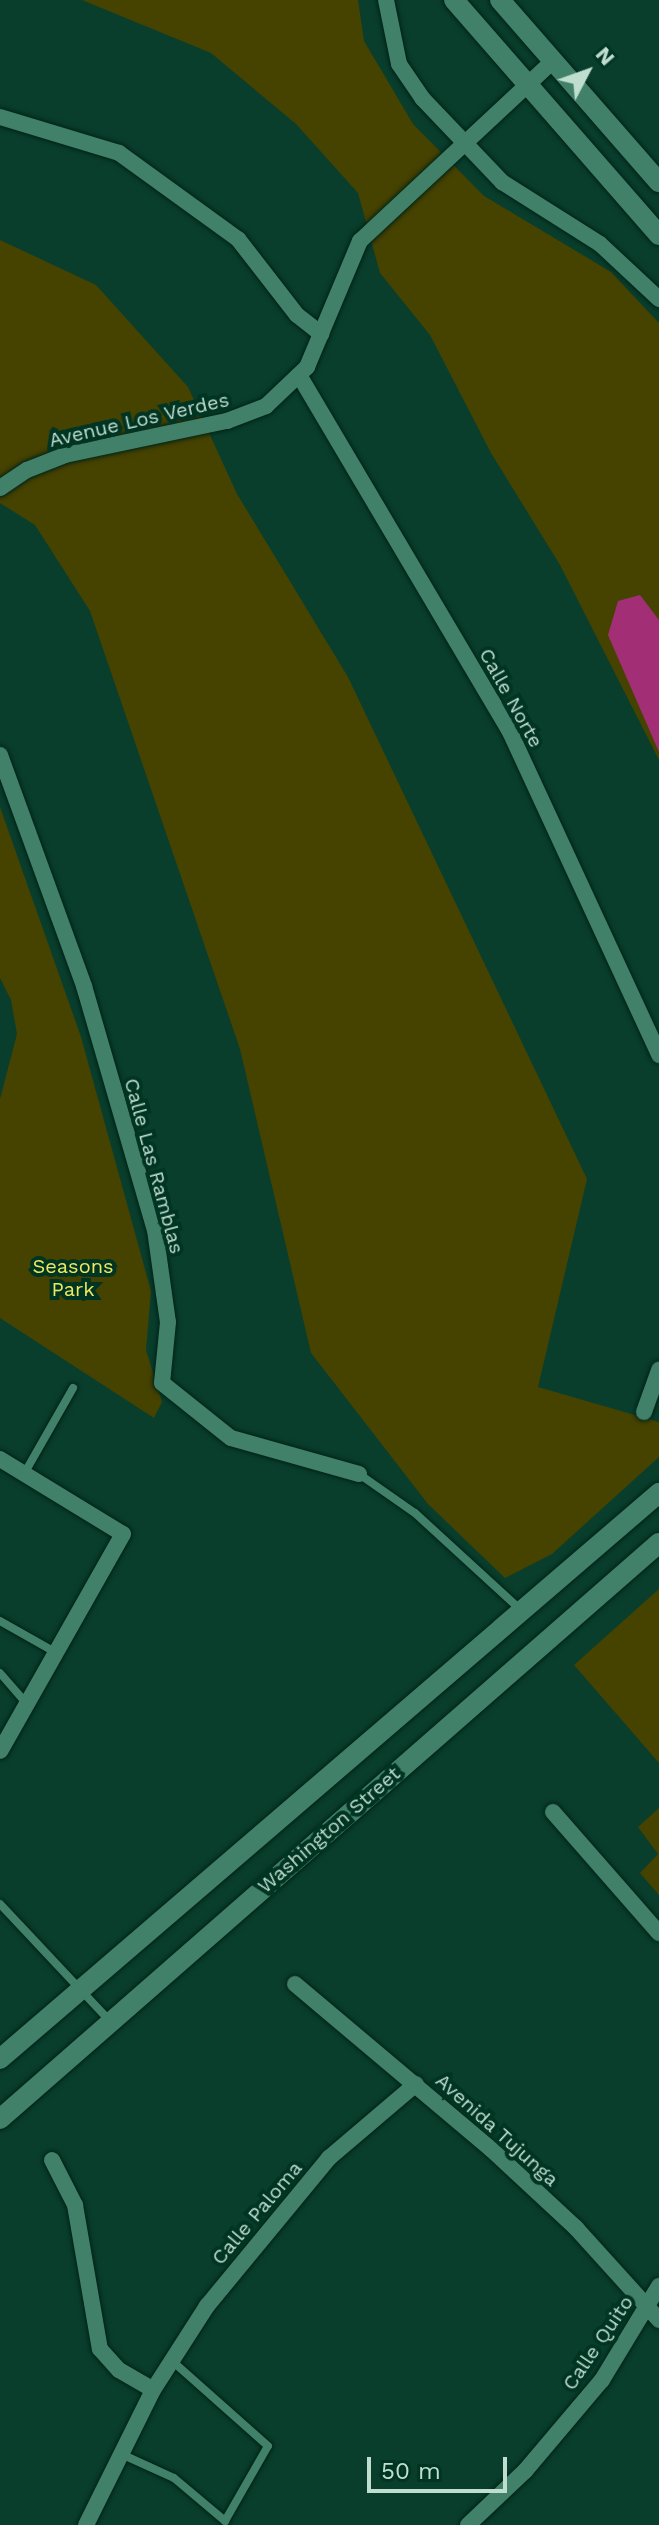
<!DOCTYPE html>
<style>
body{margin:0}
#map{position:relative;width:659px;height:2525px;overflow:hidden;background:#093e2d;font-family:"Work Sans",sans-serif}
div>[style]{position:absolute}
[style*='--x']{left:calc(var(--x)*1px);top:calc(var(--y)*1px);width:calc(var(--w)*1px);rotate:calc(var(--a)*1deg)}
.green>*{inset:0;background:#464200}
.water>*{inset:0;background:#a22f76}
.roads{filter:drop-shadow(0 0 2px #002317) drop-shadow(0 0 2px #002317)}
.lane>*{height:8px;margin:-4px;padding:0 4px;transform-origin:4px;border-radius:4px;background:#418169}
.street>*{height:16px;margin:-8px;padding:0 8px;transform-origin:8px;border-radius:8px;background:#418169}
.secondary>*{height:20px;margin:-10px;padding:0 10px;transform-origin:10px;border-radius:10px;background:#418169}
span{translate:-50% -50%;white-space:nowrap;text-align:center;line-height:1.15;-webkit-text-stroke:8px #003423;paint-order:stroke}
.street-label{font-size:20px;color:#bfded0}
.park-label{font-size:20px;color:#eee85d}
.north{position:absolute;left:547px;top:32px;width:80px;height:80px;-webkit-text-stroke:6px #003423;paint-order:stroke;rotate:49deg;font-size:22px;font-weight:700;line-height:32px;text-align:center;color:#bfded0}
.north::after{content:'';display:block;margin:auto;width:28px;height:36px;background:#bfded0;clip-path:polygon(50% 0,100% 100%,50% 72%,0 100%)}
.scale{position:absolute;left:367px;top:2457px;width:140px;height:36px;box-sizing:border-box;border:4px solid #bfded0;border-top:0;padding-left:10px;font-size:24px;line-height:28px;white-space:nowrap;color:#bfded0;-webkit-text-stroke:6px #003423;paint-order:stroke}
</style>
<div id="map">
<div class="green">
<i style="clip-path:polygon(82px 0,358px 0,364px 41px,413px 124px,484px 196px,611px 272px,659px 323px,659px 760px,560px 565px,491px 453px,430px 335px,380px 273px,358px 193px,296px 124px,211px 53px)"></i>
<i style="clip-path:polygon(0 240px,96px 285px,188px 387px,237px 494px,348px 677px,587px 1179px,538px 1387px,659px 1422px,659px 1457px,552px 1554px,505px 1578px,428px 1504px,311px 1353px,240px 1049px,90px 611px,35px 525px,0 503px)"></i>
<i style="clip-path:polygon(0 807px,81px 1037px,151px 1291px,146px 1350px,162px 1402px,154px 1418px,0 1318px,0 1099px,17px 1034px,11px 1000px,0 978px)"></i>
<i style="clip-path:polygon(659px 1589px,659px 1763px,574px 1665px)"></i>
<i style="clip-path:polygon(659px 1808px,659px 1895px,640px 1873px,658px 1854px,638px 1827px)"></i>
</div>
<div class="water">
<i style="clip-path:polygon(640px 595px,659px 620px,659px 752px,608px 635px,618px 601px)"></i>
</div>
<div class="roads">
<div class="lane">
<i style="--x:24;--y:1474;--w:99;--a:-60.3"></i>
<i style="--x:359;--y:1474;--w:68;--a:34.9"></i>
<i style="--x:415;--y:1513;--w:144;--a:42.5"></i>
<i style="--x:0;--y:1621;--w:63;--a:29.4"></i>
<i style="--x:0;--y:1673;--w:40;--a:49"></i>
<i style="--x:0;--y:1904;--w:161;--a:46.8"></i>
<i style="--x:119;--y:2453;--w:60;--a:24.4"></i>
<i style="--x:174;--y:2478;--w:67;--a:40.1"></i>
<i style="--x:225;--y:2521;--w:86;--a:-60.2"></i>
<i style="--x:268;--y:2446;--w:130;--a:-138.4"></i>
</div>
<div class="street">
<i style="--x:386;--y:0;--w:65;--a:78.5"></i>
<i style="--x:399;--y:64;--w:42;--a:55.6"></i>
<i style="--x:423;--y:99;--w:115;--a:46.4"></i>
<i style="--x:502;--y:182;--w:116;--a:32.3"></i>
<i style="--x:600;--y:244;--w:81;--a:43"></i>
<i style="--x:0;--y:117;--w:124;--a:16.8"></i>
<i style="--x:119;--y:153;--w:147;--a:35.9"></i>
<i style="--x:238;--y:239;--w:96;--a:52.2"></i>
<i style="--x:297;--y:315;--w:31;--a:38"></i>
<i style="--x:299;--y:375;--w:415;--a:59.4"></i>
<i style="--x:510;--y:732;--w:356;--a:65.2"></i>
<i style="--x:0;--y:488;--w:32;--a:-34"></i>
<i style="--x:27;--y:470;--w:41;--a:-21.5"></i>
<i style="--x:65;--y:455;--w:166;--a:-11.9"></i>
<i style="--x:227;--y:421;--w:42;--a:-21"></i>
<i style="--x:266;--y:406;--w:57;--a:-43.6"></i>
<i style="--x:307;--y:367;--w:137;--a:-67.2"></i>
<i style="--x:360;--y:241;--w:264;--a:-43"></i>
<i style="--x:0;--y:755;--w:246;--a:70"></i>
<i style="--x:84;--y:986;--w:254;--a:73.8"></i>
<i style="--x:155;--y:1230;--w:93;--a:82"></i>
<i style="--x:168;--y:1322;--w:61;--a:95.6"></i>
<i style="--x:162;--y:1383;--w:88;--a:38.6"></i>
<i style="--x:231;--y:1438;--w:133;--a:15.7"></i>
<i style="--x:644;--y:1412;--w:45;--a:-70.3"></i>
<i style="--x:0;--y:1459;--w:144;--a:31.4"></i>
<i style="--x:123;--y:1534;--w:249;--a:119.5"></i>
<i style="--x:553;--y:1812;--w:161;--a:48.8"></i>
<i style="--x:295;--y:1984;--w:256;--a:40.1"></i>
<i style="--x:491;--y:2149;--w:116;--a:42.9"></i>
<i style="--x:576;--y:2228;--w:124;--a:47.9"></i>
<i style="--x:52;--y:2160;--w:51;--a:62.9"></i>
<i style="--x:75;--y:2205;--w:146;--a:80.2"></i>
<i style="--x:100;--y:2349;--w:28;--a:48"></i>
<i style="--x:119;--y:2370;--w:39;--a:30"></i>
<i style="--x:86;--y:2525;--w:151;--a:-63.6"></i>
<i style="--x:153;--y:2390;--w:100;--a:-57.3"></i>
<i style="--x:207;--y:2306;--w:192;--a:-50.5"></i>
<i style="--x:329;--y:2158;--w:114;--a:-40.4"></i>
<i style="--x:468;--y:2525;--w:79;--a:-43.5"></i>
<i style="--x:525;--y:2471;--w:119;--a:-49.8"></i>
<i style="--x:602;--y:2380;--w:110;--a:-58.8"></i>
</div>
<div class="secondary">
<i style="--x:454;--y:0;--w:312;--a:48.9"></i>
<i style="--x:500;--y:0;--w:242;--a:48.9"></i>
<i style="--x:0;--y:2059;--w:869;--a:-40.66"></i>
<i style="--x:0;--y:2119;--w:875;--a:-41.16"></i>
</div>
</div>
<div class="street-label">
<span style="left:139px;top:420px;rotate:-13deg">Avenue Los Verdes</span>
<span style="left:511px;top:698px;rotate:61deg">Calle Norte</span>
<span style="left:154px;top:1166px;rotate:75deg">Calle Las Ramblas</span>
<span style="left:329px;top:1830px;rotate:-41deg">Washington Street</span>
<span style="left:497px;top:2130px;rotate:42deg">Avenida Tujunga</span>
<span style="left:257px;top:2213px;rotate:-50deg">Calle Paloma</span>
<span style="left:598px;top:2343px;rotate:-56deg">Calle Quito</span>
</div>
<div class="park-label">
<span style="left:73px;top:1278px">Seasons<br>Park</span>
</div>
<div class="north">N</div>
<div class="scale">50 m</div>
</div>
